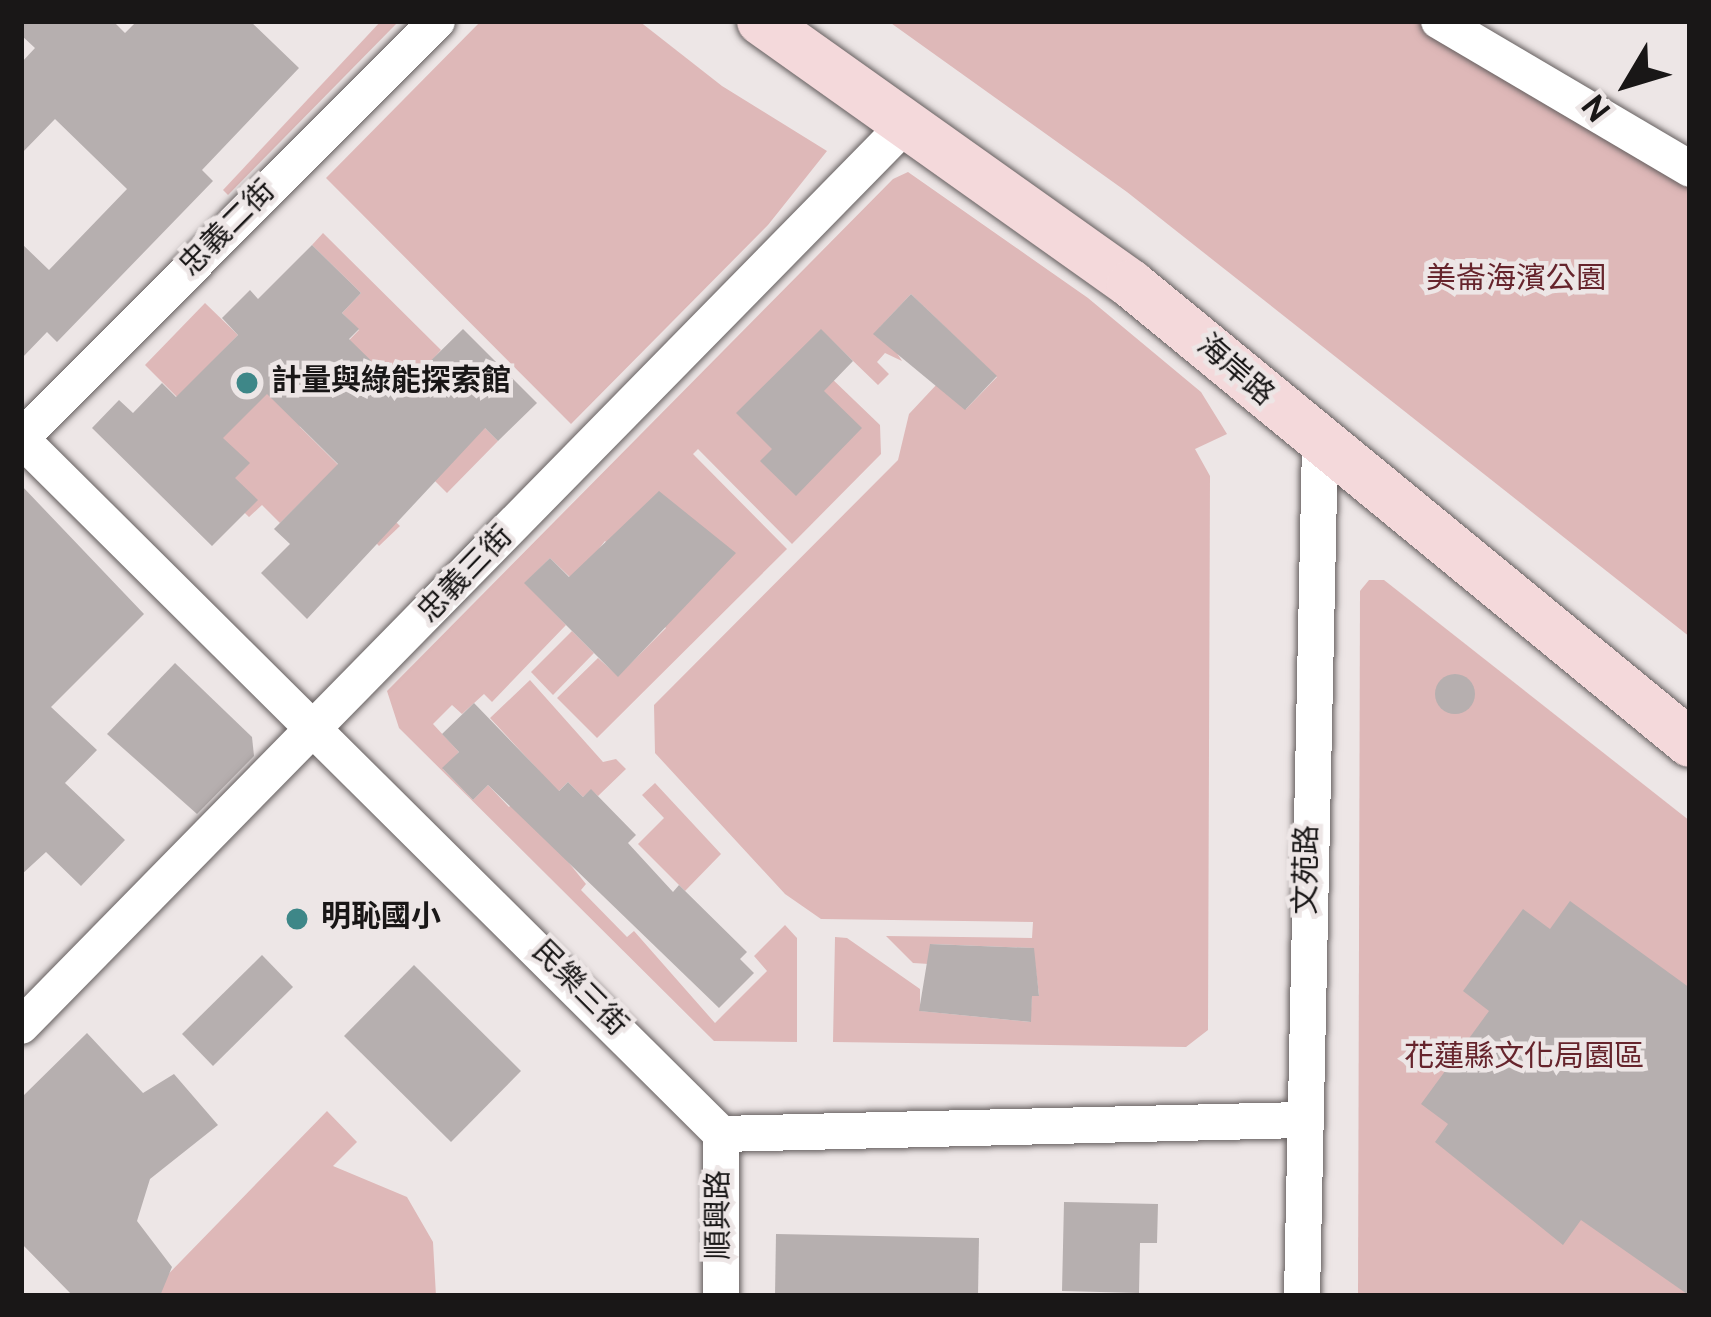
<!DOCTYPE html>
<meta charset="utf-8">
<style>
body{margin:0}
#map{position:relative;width:1711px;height:1317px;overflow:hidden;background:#ede6e6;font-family:Overpass,"Noto Sans TC",sans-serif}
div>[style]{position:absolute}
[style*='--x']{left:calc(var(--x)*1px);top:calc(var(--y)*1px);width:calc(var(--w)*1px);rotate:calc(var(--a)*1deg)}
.green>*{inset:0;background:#deb8b8}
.building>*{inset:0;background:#b6afaf}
.round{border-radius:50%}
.roads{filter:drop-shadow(0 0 3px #655f5f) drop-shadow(0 0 3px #655f5f)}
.street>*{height:36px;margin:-18px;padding:0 18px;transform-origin:18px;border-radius:18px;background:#fff}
.secondary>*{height:48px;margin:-24px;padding:0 24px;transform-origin:24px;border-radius:24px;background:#f4d9db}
.dots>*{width:33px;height:33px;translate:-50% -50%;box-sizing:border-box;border:6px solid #ede6e6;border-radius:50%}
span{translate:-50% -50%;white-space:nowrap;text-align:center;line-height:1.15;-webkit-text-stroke:9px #ede6e6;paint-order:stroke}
.street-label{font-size:30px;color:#191717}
.park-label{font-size:30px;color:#66242c}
.poi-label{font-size:30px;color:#191717;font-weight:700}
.left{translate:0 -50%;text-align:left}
.frame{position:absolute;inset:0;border:24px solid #191717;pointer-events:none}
.north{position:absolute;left:1567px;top:24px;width:120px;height:120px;-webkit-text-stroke:9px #ede6e6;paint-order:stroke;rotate:232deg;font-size:33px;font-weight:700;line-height:48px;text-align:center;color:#191717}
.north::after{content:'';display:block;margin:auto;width:42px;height:54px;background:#191717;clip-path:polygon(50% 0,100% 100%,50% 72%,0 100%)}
</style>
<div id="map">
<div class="green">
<i style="clip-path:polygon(381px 21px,399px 21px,228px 195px,223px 190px)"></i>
<i style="clip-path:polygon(481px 21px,639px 21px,722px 86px,827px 151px,768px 225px,571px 424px,326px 178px)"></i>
<i style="clip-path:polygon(888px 21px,1424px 21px,1690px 179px,1690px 637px,1127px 192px)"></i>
<i style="clip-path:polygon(908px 172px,1088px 298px,1201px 392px,1227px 434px,1195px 449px,1210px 476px,1208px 1030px,1186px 1047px,833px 1042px,835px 937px,847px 938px,920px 989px,920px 1011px,1030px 1022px,1032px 996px,1039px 995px,1033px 948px,931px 944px,929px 964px,913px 963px,886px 936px,1032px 938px,1033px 922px,821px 919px,785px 894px,655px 753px,654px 705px,898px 460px,909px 414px,938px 383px,966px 409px,997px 377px,911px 294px,880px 327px,902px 361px,885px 353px,877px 362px,889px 374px,878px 385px,821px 330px,802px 350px,880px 425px,881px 454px,792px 544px,698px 449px,693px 454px,787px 549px,597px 738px,557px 698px,598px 658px,618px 676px,666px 628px,632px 593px,625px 561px,605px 541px,574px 581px,550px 558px,525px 583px,566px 625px,492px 702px,484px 694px,462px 714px,452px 705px,433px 724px,459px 752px,443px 769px,473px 800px,488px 785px,509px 807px,542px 774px,490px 718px,530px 680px,603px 762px,616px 759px,626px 769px,598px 796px,591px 790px,583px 797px,568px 782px,532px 817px,586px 884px,581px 890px,627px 937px,634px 931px,715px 1023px,767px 971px,754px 956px,785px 925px,797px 938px,797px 1042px,714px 1041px,399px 728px,387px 691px,893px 179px)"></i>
<i style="clip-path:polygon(323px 233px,441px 350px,425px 368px,498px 441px,447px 493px,433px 479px,437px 425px,381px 370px,328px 362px,359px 330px,342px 313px,361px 293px,312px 245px)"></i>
<i style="clip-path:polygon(205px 303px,238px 335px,204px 370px,286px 374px,300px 427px,400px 526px,379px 546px,320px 483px,280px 523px,262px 505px,249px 517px,222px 491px,234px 454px,145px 365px)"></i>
<i style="clip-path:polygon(1369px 580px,1384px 580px,1690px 821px,1690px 1296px,1358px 1296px,1360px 591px)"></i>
<i style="clip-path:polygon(572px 631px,594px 653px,553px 695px,531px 672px)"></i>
<i style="clip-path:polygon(655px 783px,721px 854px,685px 891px,638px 844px,664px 818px,642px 795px)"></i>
<i style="clip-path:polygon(327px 1111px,357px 1142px,333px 1166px,407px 1197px,433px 1242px,436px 1296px,147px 1296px)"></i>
</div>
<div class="building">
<i style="clip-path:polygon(21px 21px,113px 21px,125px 33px,137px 21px,250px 21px,299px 68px,202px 170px,213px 181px,57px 342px,47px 332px,21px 359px,21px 243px,49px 270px,127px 189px,55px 119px,21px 154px,21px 63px,35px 48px,21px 35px)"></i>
<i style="clip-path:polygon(312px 245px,361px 293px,342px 313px,359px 329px,349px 339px,401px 390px,463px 329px,537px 403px,498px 441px,485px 428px,307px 619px,261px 573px,290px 544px,274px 529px,338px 464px,267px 394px,223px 438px,250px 463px,235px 478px,258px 500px,212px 546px,92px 428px,119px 400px,133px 413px,162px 383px,176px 397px,238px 335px,222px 318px,250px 290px,258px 299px)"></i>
<i style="clip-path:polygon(911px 294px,997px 376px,965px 410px,873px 334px)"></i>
<i style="clip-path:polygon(821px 329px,853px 361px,824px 391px,862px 428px,796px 496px,760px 461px,772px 449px,736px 413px)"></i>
<i style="clip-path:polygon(21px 485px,144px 614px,51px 707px,97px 750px,65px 783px,125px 840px,81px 886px,46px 852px,21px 875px)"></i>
<i style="clip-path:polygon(659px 491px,736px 553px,618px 677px,524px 583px,550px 558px,569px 577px)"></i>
<i style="clip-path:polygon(175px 663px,252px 737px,254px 756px,197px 814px,107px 734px)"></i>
<i class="round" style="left:1435px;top:674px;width:40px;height:40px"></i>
<i style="clip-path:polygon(474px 703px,559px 791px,568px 782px,583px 797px,591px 789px,636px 835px,628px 843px,673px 892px,679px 885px,747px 952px,740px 959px,754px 973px,719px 1008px,488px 785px,473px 800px,442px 768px,459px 752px,442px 734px)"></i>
<i style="clip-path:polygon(1570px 901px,1690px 988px,1690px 1296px,1581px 1220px,1563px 1245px,1435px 1142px,1448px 1124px,1421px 1104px,1489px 1011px,1463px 991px,1523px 909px,1550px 929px)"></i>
<i style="clip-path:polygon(930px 944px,1034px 948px,1039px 996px,1032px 996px,1031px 1022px,919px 1011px)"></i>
<i style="clip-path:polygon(262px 955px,293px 987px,213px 1066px,182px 1034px)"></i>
<i style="clip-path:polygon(414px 965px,521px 1071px,451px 1142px,344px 1036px)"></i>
<i style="clip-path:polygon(87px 1033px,143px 1093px,174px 1074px,218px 1125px,150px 1179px,137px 1221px,172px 1267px,160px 1296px,73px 1296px,21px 1243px,21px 1098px)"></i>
<i style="clip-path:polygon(1064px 1202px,1158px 1204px,1157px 1243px,1140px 1243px,1139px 1293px,1062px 1291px)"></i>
<i style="clip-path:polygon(776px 1234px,979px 1238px,978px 1296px,775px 1296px)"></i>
</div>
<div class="roads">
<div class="street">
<i style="--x:1439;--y:21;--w:291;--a:30.5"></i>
<i style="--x:21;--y:438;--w:589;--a:-45.07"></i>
<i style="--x:21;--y:439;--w:986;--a:44.79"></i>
<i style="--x:721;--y:1134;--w:581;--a:-1.38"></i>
<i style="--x:21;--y:1026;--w:1268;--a:-45.54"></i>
<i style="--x:721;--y:1296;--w:162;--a:-90"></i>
<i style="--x:1302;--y:1296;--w:851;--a:-88.79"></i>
</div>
<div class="secondary">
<i style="--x:761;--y:21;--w:454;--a:35.4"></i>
<i style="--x:1131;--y:284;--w:723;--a:39.39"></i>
</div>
</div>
<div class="dots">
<i style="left:247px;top:383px;background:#3e8788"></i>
<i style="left:297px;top:919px;background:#3e8788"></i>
</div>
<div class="street-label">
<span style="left:229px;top:230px;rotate:-45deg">忠義二街</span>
<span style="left:1234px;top:372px;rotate:41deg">海岸路</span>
<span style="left:467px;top:576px;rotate:-46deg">忠義三街</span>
<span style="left:1309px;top:870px;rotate:-89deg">文苑路</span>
<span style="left:578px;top:990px;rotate:45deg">民樂三街</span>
<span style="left:721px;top:1215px;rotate:-90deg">順興路</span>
</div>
<div class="park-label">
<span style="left:1516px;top:281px">美崙海濱公園</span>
<span style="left:1524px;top:1059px">花蓮縣文化局園區</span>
</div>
<div class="poi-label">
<span class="left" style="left:271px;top:383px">計量與綠能探索館</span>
<span class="left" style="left:321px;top:919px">明恥國小</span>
</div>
<div class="frame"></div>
<div class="north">N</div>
</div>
